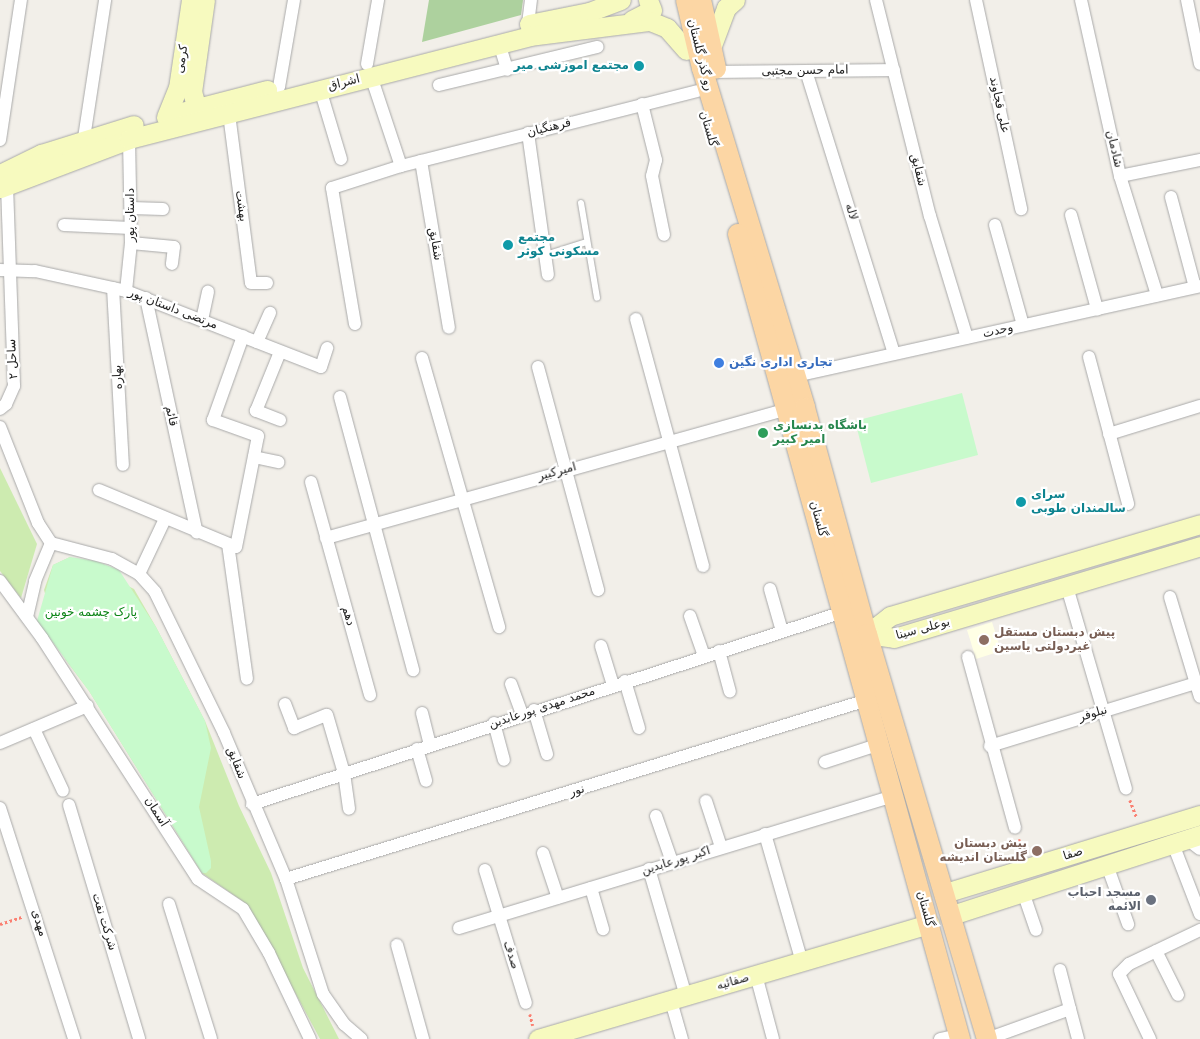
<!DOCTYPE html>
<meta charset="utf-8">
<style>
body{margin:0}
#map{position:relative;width:1200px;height:1039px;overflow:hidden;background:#f2efe9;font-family:"DejaVu Sans",Cairo,sans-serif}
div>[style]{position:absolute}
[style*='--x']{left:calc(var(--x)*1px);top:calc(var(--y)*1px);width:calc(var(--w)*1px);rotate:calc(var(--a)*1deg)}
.education>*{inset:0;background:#ffffe5}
.grass>*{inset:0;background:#cdebb0}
.forest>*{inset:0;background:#add19e}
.park>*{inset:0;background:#c8facc}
.path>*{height:2.5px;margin-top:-1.25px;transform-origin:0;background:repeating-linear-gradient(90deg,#fa8072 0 2.5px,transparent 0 5px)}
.roads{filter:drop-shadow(0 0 1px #a9a9a9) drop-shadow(0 0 1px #a9a9a9)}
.lane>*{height:6px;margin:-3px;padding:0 3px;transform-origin:3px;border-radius:3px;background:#fff}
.street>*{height:12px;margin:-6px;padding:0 6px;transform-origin:6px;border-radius:6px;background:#fff}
.secondary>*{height:19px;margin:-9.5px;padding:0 9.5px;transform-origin:9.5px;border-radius:9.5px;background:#f7fabf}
.primary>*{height:20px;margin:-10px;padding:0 10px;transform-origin:10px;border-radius:10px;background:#fcd6a4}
.dots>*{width:14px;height:14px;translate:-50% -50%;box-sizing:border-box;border:2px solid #fff;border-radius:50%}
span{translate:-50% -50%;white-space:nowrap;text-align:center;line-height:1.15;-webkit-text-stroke:4.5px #fff;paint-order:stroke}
.street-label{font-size:12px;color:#222}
.culture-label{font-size:12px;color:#0d838f;font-weight:700}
.right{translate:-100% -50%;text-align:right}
.left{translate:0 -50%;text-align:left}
.shop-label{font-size:12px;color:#366cbe;font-weight:700}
.leisure-label{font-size:12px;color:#27864d;font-weight:700}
.park-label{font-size:12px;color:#0c8416}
.education-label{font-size:12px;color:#785e54;font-weight:700}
.worship-label{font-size:12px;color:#5b616d;font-weight:700}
</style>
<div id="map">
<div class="education">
<i style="clip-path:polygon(992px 622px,1001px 651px,976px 659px,967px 630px)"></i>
</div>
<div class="grass">
<i style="clip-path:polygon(0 468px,37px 544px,21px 598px,0 571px)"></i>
<i style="clip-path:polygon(70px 557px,134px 589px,156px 627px,205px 721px,239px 806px,271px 873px,303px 968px,339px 1039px,320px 1039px,248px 905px,202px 873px,89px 691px,65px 659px,44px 590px,53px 565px)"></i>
</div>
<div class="forest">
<i style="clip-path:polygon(429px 0,523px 0,521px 15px,422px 42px)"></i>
</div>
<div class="park">
<i style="clip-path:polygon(962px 393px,978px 455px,871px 483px,855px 421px)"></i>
<i style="clip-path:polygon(70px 557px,96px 561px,119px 570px,156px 627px,205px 721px,211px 748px,199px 807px,211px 861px,211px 868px,206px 873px,202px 873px,89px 691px,37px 621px,53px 565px)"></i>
</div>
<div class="path">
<i style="--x:1130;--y:800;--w:19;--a:69"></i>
<i style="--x:1019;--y:839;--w:16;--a:76"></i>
<i style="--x:0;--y:924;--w:23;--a:-18"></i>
<i style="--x:530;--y:1014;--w:12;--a:76"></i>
</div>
<div class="roads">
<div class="lane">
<i style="--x:581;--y:203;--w:96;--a:80.4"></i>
<i style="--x:545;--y:255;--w:44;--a:-17.2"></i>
</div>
<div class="street">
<i style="--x:876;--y:0;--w:223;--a:76"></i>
<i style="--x:930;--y:216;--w:127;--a:73.1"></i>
<i style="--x:976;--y:0;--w:214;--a:77.8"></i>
<i style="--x:1081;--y:0;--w:180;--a:77.5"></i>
<i style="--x:1120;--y:176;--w:125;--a:72.7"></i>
<i style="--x:1187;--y:0;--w:65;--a:78.5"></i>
<i style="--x:528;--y:24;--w:24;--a:-83"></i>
<i style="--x:499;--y:43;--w:28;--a:73"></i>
<i style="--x:367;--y:64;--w:65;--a:-80.2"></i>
<i style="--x:806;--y:71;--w:296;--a:72.7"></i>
<i style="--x:716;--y:72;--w:178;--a:-0.6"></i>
<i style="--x:371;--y:76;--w:95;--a:71.6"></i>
<i style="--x:439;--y:85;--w:163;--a:-13.5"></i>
<i style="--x:279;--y:87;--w:88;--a:-80.2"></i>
<i style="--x:320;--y:89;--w:73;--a:73.3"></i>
<i style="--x:642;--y:104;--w:58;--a:76"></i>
<i style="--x:656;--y:160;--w:16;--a:104"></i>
<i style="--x:652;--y:176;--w:60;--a:78.5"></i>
<i style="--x:229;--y:114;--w:170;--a:82.6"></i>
<i style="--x:251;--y:283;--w:16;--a:0"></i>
<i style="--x:528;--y:133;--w:143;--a:82"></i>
<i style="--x:84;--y:138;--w:140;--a:-81.3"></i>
<i style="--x:0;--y:140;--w:142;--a:-81.5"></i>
<i style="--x:421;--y:161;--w:169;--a:80.5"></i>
<i style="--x:1120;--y:176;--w:82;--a:-11.3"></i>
<i style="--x:1171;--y:197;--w:93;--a:75.1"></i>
<i style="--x:131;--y:208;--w:32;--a:2"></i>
<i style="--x:1071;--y:215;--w:98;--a:74.5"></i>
<i style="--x:64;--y:225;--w:67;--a:2.6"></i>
<i style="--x:995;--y:225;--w:104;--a:74.4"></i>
<i style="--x:131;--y:243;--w:43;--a:5.3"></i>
<i style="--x:174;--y:247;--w:17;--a:97"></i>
<i style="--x:0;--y:270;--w:35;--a:2"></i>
<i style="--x:35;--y:271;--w:93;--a:12.4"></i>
<i style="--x:126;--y:291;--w:209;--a:21.3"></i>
<i style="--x:321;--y:367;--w:20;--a:-72"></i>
<i style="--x:113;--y:288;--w:177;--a:86.8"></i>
<i style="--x:126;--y:291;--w:48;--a:-84.1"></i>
<i style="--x:131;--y:243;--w:104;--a:-91.1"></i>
<i style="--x:146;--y:298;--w:240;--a:77.8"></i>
<i style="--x:636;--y:319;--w:256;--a:74.8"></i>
<i style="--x:202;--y:320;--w:29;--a:-78"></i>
<i style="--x:355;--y:324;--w:138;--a:-99.6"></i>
<i style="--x:332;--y:188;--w:72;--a:-17.7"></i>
<i style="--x:401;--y:166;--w:305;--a:-14.2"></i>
<i style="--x:257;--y:342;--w:32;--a:-66"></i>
<i style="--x:1089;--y:357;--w:152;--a:75.1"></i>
<i style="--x:422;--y:358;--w:280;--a:74"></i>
<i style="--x:538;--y:367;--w:231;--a:74.9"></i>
<i style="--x:795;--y:376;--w:415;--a:-12.5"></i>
<i style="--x:340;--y:397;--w:283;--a:75"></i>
<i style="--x:0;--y:409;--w:8;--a:-40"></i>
<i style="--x:6;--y:404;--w:20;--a:-66"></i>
<i style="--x:14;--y:386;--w:202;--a:-92"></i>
<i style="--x:280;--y:420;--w:26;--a:-159"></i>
<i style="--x:256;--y:411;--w:64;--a:-67.9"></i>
<i style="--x:0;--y:427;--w:103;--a:68.4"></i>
<i style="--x:38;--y:523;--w:24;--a:57"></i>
<i style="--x:1109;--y:434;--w:95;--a:-17.1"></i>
<i style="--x:254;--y:457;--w:25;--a:12"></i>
<i style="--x:311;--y:482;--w:221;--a:74.5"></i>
<i style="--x:99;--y:490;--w:148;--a:22.6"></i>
<i style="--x:236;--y:547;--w:113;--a:-78.8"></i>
<i style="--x:258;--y:436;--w:48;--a:-160.4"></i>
<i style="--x:213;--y:420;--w:89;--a:-70.3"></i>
<i style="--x:326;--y:538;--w:479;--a:-15.6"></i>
<i style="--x:51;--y:543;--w:63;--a:14.7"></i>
<i style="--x:112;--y:559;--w:31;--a:29"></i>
<i style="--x:139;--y:574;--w:24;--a:48"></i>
<i style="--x:155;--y:592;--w:157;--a:63.9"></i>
<i style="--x:224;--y:733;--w:159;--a:67"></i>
<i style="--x:286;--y:879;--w:121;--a:72.2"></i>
<i style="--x:323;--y:994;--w:37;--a:55"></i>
<i style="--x:344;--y:1024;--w:23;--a:41"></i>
<i style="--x:228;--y:544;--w:136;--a:82"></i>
<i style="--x:139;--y:574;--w:61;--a:-64.7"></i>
<i style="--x:0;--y:581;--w:71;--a:53.6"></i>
<i style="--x:42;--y:638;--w:287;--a:57.1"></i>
<i style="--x:198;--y:879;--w:54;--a:33.7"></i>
<i style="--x:243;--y:909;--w:51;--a:59.4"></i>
<i style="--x:269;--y:953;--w:95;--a:64.5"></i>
<i style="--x:1067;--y:587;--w:210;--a:73.7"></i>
<i style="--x:770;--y:589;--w:44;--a:74.1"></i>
<i style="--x:1170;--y:597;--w:104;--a:73.3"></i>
<i style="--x:690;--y:616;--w:42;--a:70.7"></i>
<i style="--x:27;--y:617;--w:37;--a:-77"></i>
<i style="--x:35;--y:581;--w:41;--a:-67.2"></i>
<i style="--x:601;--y:646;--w:41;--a:72.9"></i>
<i style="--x:719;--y:651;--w:42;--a:75"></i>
<i style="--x:968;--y:657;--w:177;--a:74.6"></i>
<i style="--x:625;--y:681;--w:49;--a:73.4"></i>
<i style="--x:511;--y:684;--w:32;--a:70"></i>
<i style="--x:285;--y:704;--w:26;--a:69"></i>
<i style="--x:294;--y:728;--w:35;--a:-22"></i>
<i style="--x:327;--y:715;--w:60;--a:73.7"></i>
<i style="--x:344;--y:773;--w:36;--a:82"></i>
<i style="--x:534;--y:710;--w:46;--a:73.5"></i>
<i style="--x:422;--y:713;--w:33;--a:76"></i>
<i style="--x:494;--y:723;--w:38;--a:75"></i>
<i style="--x:34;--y:729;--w:68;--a:64.9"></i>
<i style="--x:0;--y:743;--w:95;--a:-23"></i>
<i style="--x:990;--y:746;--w:215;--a:-17"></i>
<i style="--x:417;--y:749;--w:33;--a:74"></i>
<i style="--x:825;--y:762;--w:58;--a:-18.1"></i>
<i style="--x:706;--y:801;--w:48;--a:71.9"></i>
<i style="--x:252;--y:804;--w:612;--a:-17.99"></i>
<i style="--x:69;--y:805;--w:244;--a:73.3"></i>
<i style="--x:0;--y:808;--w:243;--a:72.2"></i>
<i style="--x:656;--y:816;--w:49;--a:70.8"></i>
<i style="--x:765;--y:834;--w:133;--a:73.9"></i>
<i style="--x:1187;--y:839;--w:16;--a:38"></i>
<i style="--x:1173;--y:844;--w:75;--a:68.9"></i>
<i style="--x:543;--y:853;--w:47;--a:71.6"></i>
<i style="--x:1107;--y:865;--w:63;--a:70.4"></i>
<i style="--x:649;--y:869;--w:132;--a:73.8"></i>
<i style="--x:485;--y:870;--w:139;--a:72.9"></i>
<i style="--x:286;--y:879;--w:608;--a:-17.12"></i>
<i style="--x:591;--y:888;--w:43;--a:73.7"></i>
<i style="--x:1023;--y:892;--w:40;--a:71.1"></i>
<i style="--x:169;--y:904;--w:141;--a:72.7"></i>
<i style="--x:459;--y:928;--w:455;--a:-16.9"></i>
<i style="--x:397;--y:945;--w:98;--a:74.5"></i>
<i style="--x:1156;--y:951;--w:49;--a:63.4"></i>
<i style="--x:1060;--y:970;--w:40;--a:75.6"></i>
<i style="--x:756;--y:975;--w:66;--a:75.1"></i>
<i style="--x:671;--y:1001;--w:40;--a:74"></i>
<i style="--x:940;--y:1039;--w:19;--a:-12"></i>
<i style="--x:987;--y:1039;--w:88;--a:-19.9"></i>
<i style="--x:1070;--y:1009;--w:31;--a:75"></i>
<i style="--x:1150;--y:1039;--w:72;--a:-115.5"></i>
<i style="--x:1119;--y:974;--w:14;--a:-45"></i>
<i style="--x:1129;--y:964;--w:79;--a:-25.6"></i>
</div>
<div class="secondary">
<i style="--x:632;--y:20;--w:22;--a:-27"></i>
<i style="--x:652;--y:10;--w:11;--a:-112"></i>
<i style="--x:529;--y:24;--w:61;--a:-11.3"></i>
<i style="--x:589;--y:12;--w:34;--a:-21"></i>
<i style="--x:711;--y:48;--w:43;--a:-69.4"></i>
<i style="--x:726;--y:8;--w:12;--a:-42"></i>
<i style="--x:197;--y:109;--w:18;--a:-106"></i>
<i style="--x:192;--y:92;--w:93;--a:-82"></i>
<i style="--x:182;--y:112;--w:88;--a:-14.5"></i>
<i style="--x:166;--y:117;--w:31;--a:-68"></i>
<i style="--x:178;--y:88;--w:89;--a:-81.6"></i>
<i style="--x:0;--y:174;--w:46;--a:-26"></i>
<i style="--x:41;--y:154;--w:97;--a:-17.3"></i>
<i style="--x:0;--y:188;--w:138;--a:-20.8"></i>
<i style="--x:129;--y:139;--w:413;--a:-14.4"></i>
<i style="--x:529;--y:36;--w:122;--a:-7.1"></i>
<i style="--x:650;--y:21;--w:18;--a:22"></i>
<i style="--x:667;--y:28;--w:29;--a:49"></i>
<i style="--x:867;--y:634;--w:29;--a:-38"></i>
<i style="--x:890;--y:616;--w:323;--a:-16.5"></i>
<i style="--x:867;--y:634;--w:27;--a:8"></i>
<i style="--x:894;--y:638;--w:320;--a:-16.7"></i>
<i style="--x:945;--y:893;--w:267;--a:-17"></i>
<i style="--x:952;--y:915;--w:261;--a:-17.9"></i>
<i style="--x:538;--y:1039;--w:408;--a:-16.4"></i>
</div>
<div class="primary">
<i style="--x:686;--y:0;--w:70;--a:76.8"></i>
<i style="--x:702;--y:68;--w:355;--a:73.1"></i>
<i style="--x:805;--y:408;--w:234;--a:74.7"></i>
<i style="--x:867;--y:634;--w:422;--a:73.5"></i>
<i style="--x:701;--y:0;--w:70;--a:77.6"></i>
<i style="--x:738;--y:234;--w:835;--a:74.58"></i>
</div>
</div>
<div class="dots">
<i style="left:639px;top:66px;background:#0f9aa8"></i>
<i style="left:508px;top:245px;background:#0f9aa8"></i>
<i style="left:719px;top:363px;background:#3f7fe0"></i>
<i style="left:763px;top:433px;background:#2e9e5b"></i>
<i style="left:1021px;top:502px;background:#0f9aa8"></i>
<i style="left:984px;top:640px;background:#8d6e63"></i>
<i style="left:1037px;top:851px;background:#8d6e63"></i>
<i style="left:1151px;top:900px;background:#6b7280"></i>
</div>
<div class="street-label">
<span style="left:700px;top:55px;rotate:76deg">رو گذر گلستان</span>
<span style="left:182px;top:59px;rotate:-81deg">کرمی</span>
<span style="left:805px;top:71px;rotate:-1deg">امام حسن مجتبی</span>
<span style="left:344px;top:83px;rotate:-14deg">اشراق</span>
<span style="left:999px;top:105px;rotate:78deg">علی قجاوند</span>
<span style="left:549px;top:128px;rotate:-14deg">فرهنگیان</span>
<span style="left:708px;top:129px;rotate:74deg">گلستان</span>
<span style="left:1114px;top:149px;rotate:77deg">شادمان</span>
<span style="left:918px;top:170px;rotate:76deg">شقایق</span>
<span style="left:241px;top:206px;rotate:82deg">بهشت</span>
<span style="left:851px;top:212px;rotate:73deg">لاله</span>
<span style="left:131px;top:215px;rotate:-90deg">داستان پور</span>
<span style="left:435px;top:244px;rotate:80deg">شقایق</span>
<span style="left:173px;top:309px;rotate:21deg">مرتضی داستان پور</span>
<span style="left:998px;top:331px;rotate:-13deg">وحدت</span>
<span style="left:13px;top:359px;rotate:-93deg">ساحل ۲</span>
<span style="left:118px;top:377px;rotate:-93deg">بهاره</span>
<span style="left:171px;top:416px;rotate:78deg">قائم</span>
<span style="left:557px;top:472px;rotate:-15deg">امیرکبیر</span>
<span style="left:818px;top:519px;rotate:75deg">گلستان</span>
<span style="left:348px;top:616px;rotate:74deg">دهم</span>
<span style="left:923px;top:629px;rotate:-15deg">بوعلی سینا</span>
<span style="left:542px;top:708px;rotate:-18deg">محمد مهدی پورعابدین</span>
<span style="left:1093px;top:714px;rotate:-17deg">نیلوفر</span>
<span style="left:236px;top:763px;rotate:68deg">شقایق</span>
<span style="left:577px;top:791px;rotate:-17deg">نور</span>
<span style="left:156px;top:812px;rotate:58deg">آسمان</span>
<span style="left:1073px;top:854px;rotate:-17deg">صفا</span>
<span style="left:676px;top:861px;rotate:-17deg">اکبر پورعابدین</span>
<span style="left:925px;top:909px;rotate:75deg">گلستان</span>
<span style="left:104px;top:922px;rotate:73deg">شرکت نفت</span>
<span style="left:39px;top:923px;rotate:73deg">مهدی</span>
<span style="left:511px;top:955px;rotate:72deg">صدف</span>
<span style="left:733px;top:982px;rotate:-16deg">صفائیه</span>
</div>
<div class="culture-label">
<span class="right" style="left:629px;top:66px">مجتمع اموزشی میر</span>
<span class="left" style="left:518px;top:245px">مجتمع<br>مسکونی کوثر</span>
<span class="left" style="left:1031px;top:502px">سرای<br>سالمندان طوبی</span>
</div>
<div class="shop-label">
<span class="left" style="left:729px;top:363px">تجاری اداری نگین</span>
</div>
<div class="leisure-label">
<span class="left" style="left:773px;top:433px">باشگاه بدنسازی<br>امیر کبیر</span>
</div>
<div class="park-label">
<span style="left:91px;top:613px">پارک چشمه خونین</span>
</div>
<div class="education-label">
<span class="left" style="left:994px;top:640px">پیش دبستان مستقل<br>غیردولتی یاسین</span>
<span class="right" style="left:1027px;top:851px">پیش دبستان<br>گلستان اندیشه</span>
</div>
<div class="worship-label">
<span class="right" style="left:1141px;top:900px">مسجد احباب<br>الائمه</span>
</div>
</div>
